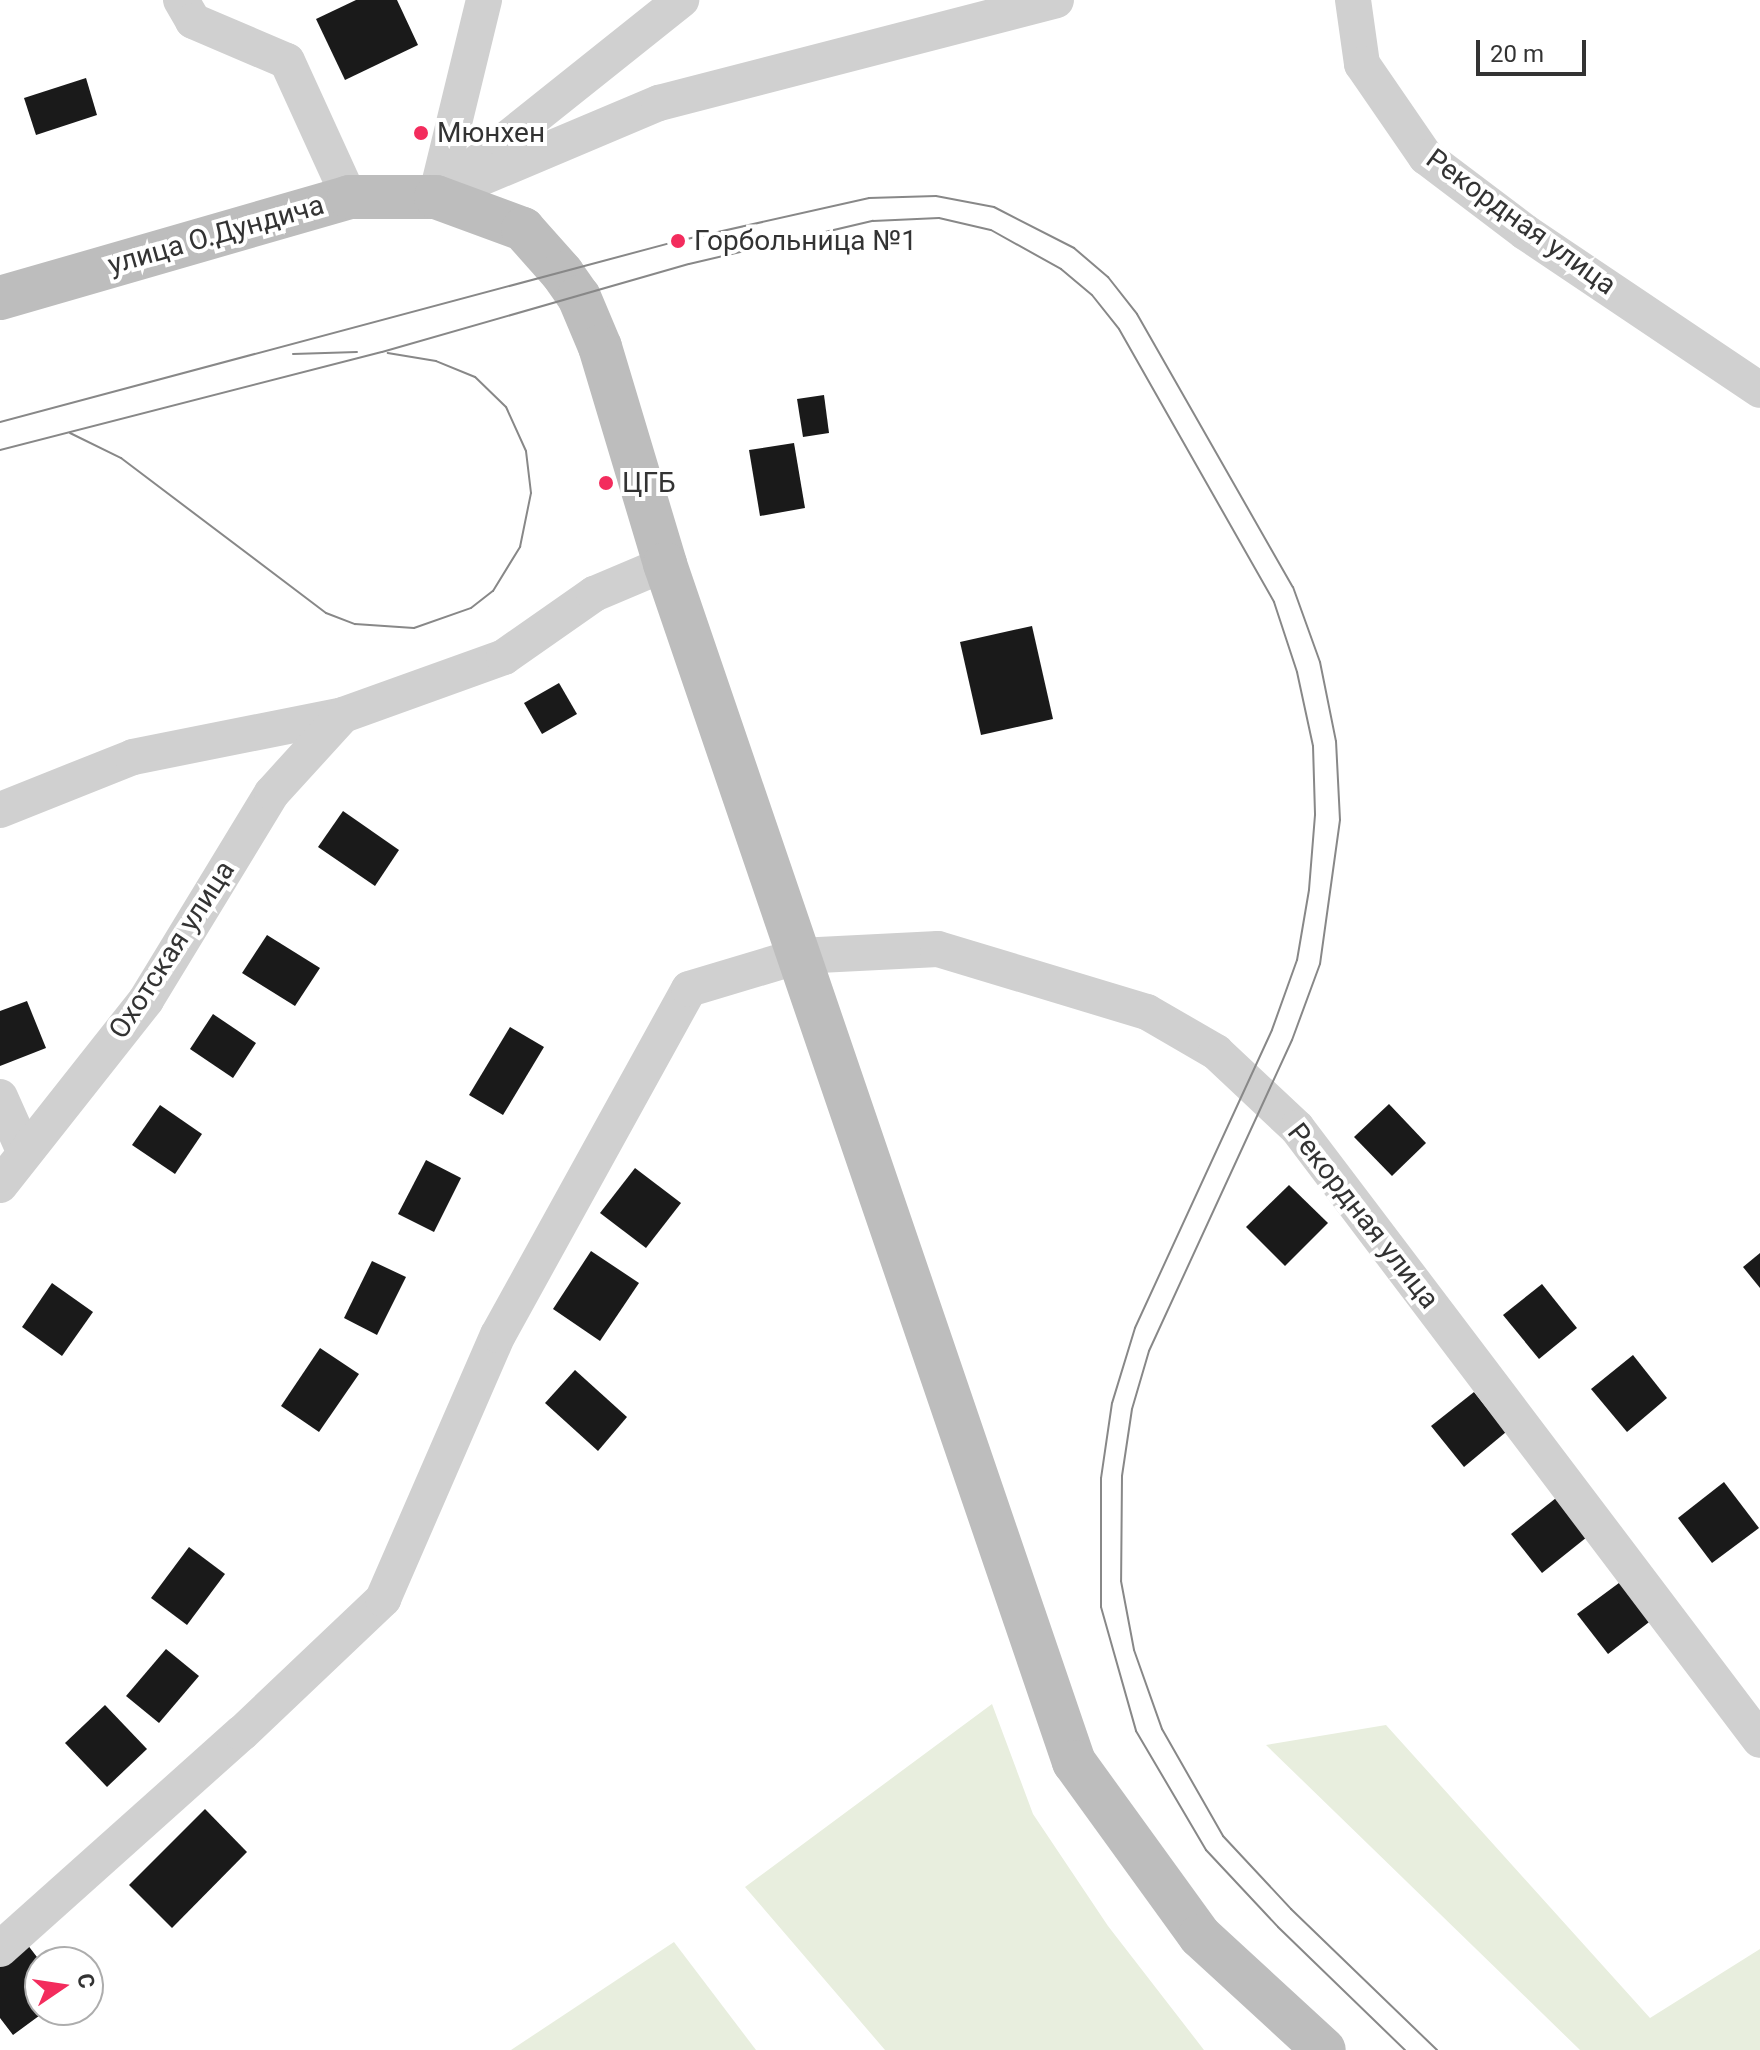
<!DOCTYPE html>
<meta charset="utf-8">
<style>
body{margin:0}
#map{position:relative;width:1760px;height:2050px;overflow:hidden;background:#fff;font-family:Roboto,sans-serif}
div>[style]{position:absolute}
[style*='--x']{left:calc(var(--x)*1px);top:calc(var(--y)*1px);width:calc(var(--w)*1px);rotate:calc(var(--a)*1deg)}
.green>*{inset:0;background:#e8eede}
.building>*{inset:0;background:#1a1a1a}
.street>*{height:36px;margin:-18px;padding:0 18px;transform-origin:18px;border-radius:18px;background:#d0d0d0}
.secondary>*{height:44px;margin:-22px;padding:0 22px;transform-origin:22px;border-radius:22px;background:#bdbdbd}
.tram>*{height:2px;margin:-1px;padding:0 1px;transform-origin:1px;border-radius:1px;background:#888}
.dots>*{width:22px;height:22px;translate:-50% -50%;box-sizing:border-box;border:4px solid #fff;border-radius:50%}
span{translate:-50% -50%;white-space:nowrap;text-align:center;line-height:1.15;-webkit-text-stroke:8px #fff;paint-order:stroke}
.poi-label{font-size:28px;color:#333}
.left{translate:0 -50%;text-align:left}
.street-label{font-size:28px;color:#333}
.north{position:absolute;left:24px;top:1946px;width:80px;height:80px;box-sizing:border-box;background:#fff;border:2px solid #adadad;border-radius:50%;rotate:77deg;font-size:22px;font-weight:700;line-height:32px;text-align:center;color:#333}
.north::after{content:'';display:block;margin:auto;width:28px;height:36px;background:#f32c5d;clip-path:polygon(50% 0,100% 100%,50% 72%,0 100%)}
.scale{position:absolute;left:1476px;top:40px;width:110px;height:36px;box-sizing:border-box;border:4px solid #333;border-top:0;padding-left:10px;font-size:24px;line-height:28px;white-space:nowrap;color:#333;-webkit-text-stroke:6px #fff;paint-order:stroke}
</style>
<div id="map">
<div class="green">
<i style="clip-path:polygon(992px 1704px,1033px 1814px,1108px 1926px,1204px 2050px,885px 2050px,745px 1887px)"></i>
<i style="clip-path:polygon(1386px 1725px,1650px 2018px,1760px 1949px,1760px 2050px,1580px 2050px,1266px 1745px)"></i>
<i style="clip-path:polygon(674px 1942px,756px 2050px,511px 2050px)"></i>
</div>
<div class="building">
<i style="clip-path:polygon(356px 0,397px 0,418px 45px,345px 80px,316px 19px)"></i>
<i style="clip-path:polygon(86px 78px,97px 115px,36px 135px,24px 98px)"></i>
<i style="clip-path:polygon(824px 395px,829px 433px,803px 437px,797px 399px)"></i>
<i style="clip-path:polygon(794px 443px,805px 508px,760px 516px,749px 450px)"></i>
<i style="clip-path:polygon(1032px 626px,1053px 719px,981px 735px,960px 642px)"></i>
<i style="clip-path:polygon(559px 683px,577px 714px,542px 734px,524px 703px)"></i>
<i style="clip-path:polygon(343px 811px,399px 850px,375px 886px,318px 847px)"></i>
<i style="clip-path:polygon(267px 935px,320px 968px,295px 1006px,242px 973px)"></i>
<i style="clip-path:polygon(27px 1001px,46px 1048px,0 1066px,0 1011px)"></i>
<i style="clip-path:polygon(213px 1014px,256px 1043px,233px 1078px,190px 1049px)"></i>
<i style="clip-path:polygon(510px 1027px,544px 1047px,503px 1115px,469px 1095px)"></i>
<i style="clip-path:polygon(1389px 1104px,1426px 1143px,1392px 1176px,1354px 1137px)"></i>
<i style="clip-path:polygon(160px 1105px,202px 1134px,175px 1174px,132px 1145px)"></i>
<i style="clip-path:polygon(426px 1160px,461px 1178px,434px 1232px,398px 1214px)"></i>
<i style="clip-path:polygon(635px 1168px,681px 1203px,646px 1248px,600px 1213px)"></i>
<i style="clip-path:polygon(1289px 1185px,1328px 1223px,1285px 1266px,1246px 1227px)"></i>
<i style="clip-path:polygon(591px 1251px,639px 1283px,600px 1341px,553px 1309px)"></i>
<i style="clip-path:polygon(1760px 1253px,1760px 1288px,1743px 1267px)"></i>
<i style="clip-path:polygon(372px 1261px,406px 1277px,377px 1335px,344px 1318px)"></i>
<i style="clip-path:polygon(52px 1283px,93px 1312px,62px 1356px,22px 1327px)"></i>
<i style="clip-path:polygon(1542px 1284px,1577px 1328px,1539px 1359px,1503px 1315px)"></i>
<i style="clip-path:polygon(320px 1348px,359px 1374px,319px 1432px,281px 1406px)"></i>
<i style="clip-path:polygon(1633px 1355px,1667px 1398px,1627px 1432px,1591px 1389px)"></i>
<i style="clip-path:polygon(575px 1370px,627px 1417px,598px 1451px,545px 1403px)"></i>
<i style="clip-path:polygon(1474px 1392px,1506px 1432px,1464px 1467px,1431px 1426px)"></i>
<i style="clip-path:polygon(1724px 1482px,1759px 1528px,1712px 1563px,1678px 1518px)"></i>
<i style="clip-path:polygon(1556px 1498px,1587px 1537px,1542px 1573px,1511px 1534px)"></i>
<i style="clip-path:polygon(189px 1547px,225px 1574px,187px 1625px,151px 1598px)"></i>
<i style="clip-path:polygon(1623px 1580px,1653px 1619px,1608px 1654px,1577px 1614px)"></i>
<i style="clip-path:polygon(166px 1649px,199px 1676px,159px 1723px,126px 1696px)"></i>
<i style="clip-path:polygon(105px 1705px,147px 1749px,107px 1787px,65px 1743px)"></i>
<i style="clip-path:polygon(205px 1809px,247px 1852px,172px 1928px,129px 1885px)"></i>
<i style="clip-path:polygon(27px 1944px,40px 1961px,40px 2010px,47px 2010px,13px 2035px,0 2018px,0 1965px)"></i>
</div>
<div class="street">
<i style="--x:181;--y:0;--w:24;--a:60"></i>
<i style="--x:193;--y:21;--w:102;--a:23.1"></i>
<i style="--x:287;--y:61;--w:149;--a:65.5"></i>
<i style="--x:1353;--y:0;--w:65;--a:82"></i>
<i style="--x:1362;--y:64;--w:113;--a:55.5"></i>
<i style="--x:1426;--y:157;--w:124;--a:37.1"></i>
<i style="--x:1525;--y:232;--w:283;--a:33.9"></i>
<i style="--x:468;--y:170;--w:273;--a:-38.6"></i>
<i style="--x:436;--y:197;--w:242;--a:-22.9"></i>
<i style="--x:659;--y:103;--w:410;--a:-14.5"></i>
<i style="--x:436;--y:197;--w:203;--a:-76.3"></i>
<i style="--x:0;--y:810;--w:143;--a:-21.7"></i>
<i style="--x:133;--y:757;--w:214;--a:-11.3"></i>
<i style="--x:343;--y:715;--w:171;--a:-19.8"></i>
<i style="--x:504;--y:657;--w:110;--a:-35"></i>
<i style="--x:594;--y:594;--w:77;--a:-22.9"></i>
<i style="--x:0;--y:1097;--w:59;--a:66"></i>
<i style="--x:0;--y:1185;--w:236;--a:-51.7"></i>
<i style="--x:146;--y:1000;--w:242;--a:-58.7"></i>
<i style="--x:272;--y:793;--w:105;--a:-47.7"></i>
<i style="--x:0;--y:1949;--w:324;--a:-41.8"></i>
<i style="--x:242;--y:1733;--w:195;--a:-43.5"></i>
<i style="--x:383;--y:1599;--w:288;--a:-66.5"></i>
<i style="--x:498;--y:1335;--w:395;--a:-61.1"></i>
<i style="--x:689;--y:989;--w:115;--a:-16.7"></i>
<i style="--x:799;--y:956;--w:139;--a:-2.9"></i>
<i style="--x:938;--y:949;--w:218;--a:16.8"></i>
<i style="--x:1147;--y:1012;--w:80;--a:30.1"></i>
<i style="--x:1216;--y:1052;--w:111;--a:43.2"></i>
<i style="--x:1297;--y:1128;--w:767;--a:52.89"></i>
</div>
<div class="secondary">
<i style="--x:0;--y:298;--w:363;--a:-16.1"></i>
<i style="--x:349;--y:197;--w:87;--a:0"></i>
<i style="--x:436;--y:197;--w:93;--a:20.2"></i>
<i style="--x:523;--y:229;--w:59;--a:48.4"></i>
<i style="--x:562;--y:273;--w:29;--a:55"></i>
<i style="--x:579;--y:297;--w:54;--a:67.2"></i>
<i style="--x:600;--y:347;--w:227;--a:73.3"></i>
<i style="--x:665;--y:564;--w:1266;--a:71.15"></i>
<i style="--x:1074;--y:1762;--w:215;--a:54.1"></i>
<i style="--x:1200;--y:1936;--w:168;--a:42.6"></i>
</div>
<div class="tram">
<i style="--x:293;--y:354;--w:64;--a:-1.8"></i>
<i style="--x:0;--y:422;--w:702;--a:-14.95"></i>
<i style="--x:678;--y:241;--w:196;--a:-12.7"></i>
<i style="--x:869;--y:198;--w:67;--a:-1.7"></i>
<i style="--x:936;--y:196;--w:59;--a:10.7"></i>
<i style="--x:994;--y:207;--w:90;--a:27.1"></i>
<i style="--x:1074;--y:248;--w:45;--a:40.5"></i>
<i style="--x:1108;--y:277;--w:47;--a:51.9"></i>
<i style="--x:1137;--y:314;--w:314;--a:60.3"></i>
<i style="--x:1293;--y:587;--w:80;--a:70.2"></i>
<i style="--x:1320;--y:662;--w:81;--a:78.6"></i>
<i style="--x:1336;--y:741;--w:79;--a:87.1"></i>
<i style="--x:1340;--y:820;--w:145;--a:97.9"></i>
<i style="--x:1320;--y:964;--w:81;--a:110.2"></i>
<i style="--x:1292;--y:1040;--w:342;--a:114.7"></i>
<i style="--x:1149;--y:1351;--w:60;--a:106.3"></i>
<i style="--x:1132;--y:1409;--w:68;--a:98.5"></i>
<i style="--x:1122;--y:1476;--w:105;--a:90.5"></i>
<i style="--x:1121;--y:1581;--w:70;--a:79.3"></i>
<i style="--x:1134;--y:1650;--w:84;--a:70.5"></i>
<i style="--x:1162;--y:1729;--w:123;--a:60.3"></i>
<i style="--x:1223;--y:1836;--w:100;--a:47"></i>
<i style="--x:1291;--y:1909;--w:203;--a:44"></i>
<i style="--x:70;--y:433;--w:57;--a:26.1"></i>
<i style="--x:121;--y:458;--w:257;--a:37.1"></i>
<i style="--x:326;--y:613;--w:31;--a:21"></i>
<i style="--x:355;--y:624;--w:59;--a:3.9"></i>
<i style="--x:414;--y:628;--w:60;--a:-19.3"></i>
<i style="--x:471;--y:608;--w:28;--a:-38"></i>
<i style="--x:493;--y:591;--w:52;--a:-58.5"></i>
<i style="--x:520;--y:547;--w:55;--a:-78.5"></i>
<i style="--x:531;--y:493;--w:42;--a:-96.8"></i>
<i style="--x:526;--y:451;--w:48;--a:-114.4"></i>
<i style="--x:506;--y:407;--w:43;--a:-135.9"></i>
<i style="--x:475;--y:377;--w:42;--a:-157.7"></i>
<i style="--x:436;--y:361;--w:49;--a:-170.5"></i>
<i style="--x:0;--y:450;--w:394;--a:-14.4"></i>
<i style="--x:382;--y:352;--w:319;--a:-16"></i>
<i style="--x:689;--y:264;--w:189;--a:-13.2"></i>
<i style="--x:873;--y:221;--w:66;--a:-2.6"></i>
<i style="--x:939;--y:218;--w:53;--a:13"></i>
<i style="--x:991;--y:230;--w:80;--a:29.1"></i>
<i style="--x:1061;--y:269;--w:40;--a:40"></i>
<i style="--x:1092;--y:295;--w:43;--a:51.5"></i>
<i style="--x:1119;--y:329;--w:314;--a:60.4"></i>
<i style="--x:1274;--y:602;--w:74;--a:71.8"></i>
<i style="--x:1297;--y:672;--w:76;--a:77.8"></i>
<i style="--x:1313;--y:746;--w:69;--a:88.3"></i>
<i style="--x:1315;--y:815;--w:75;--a:94.6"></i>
<i style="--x:1309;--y:890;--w:71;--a:99.7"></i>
<i style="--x:1297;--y:960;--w:74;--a:109.7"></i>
<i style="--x:1272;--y:1030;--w:328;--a:114.7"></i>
<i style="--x:1135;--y:1328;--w:78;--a:107"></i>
<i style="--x:1112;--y:1403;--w:76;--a:98.3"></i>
<i style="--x:1101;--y:1478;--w:129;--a:90"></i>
<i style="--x:1101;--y:1607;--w:129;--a:74.2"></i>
<i style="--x:1136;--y:1731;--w:138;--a:59.5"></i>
<i style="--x:1206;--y:1850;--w:105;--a:46.9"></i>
<i style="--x:1278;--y:1927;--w:177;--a:44.1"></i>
</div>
<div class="dots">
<i style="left:421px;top:133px;background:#f32c5d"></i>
<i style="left:678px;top:241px;background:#f32c5d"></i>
<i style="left:606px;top:483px;background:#f32c5d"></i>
</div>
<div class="poi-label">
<span class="left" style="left:437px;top:133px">Мюнхен</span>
<span class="left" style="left:694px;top:241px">Горбольница №1</span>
<span class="left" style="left:622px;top:483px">ЦГБ</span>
</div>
<div class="street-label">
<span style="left:1521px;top:222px;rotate:36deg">Рекордная улица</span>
<span style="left:216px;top:235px;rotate:-16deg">улица О.Дундича</span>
<span style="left:172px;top:950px;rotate:-57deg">Охотская улица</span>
<span style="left:1363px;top:1216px;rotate:52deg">Рекордная улица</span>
</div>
<div class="north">С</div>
<div class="scale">20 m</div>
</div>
